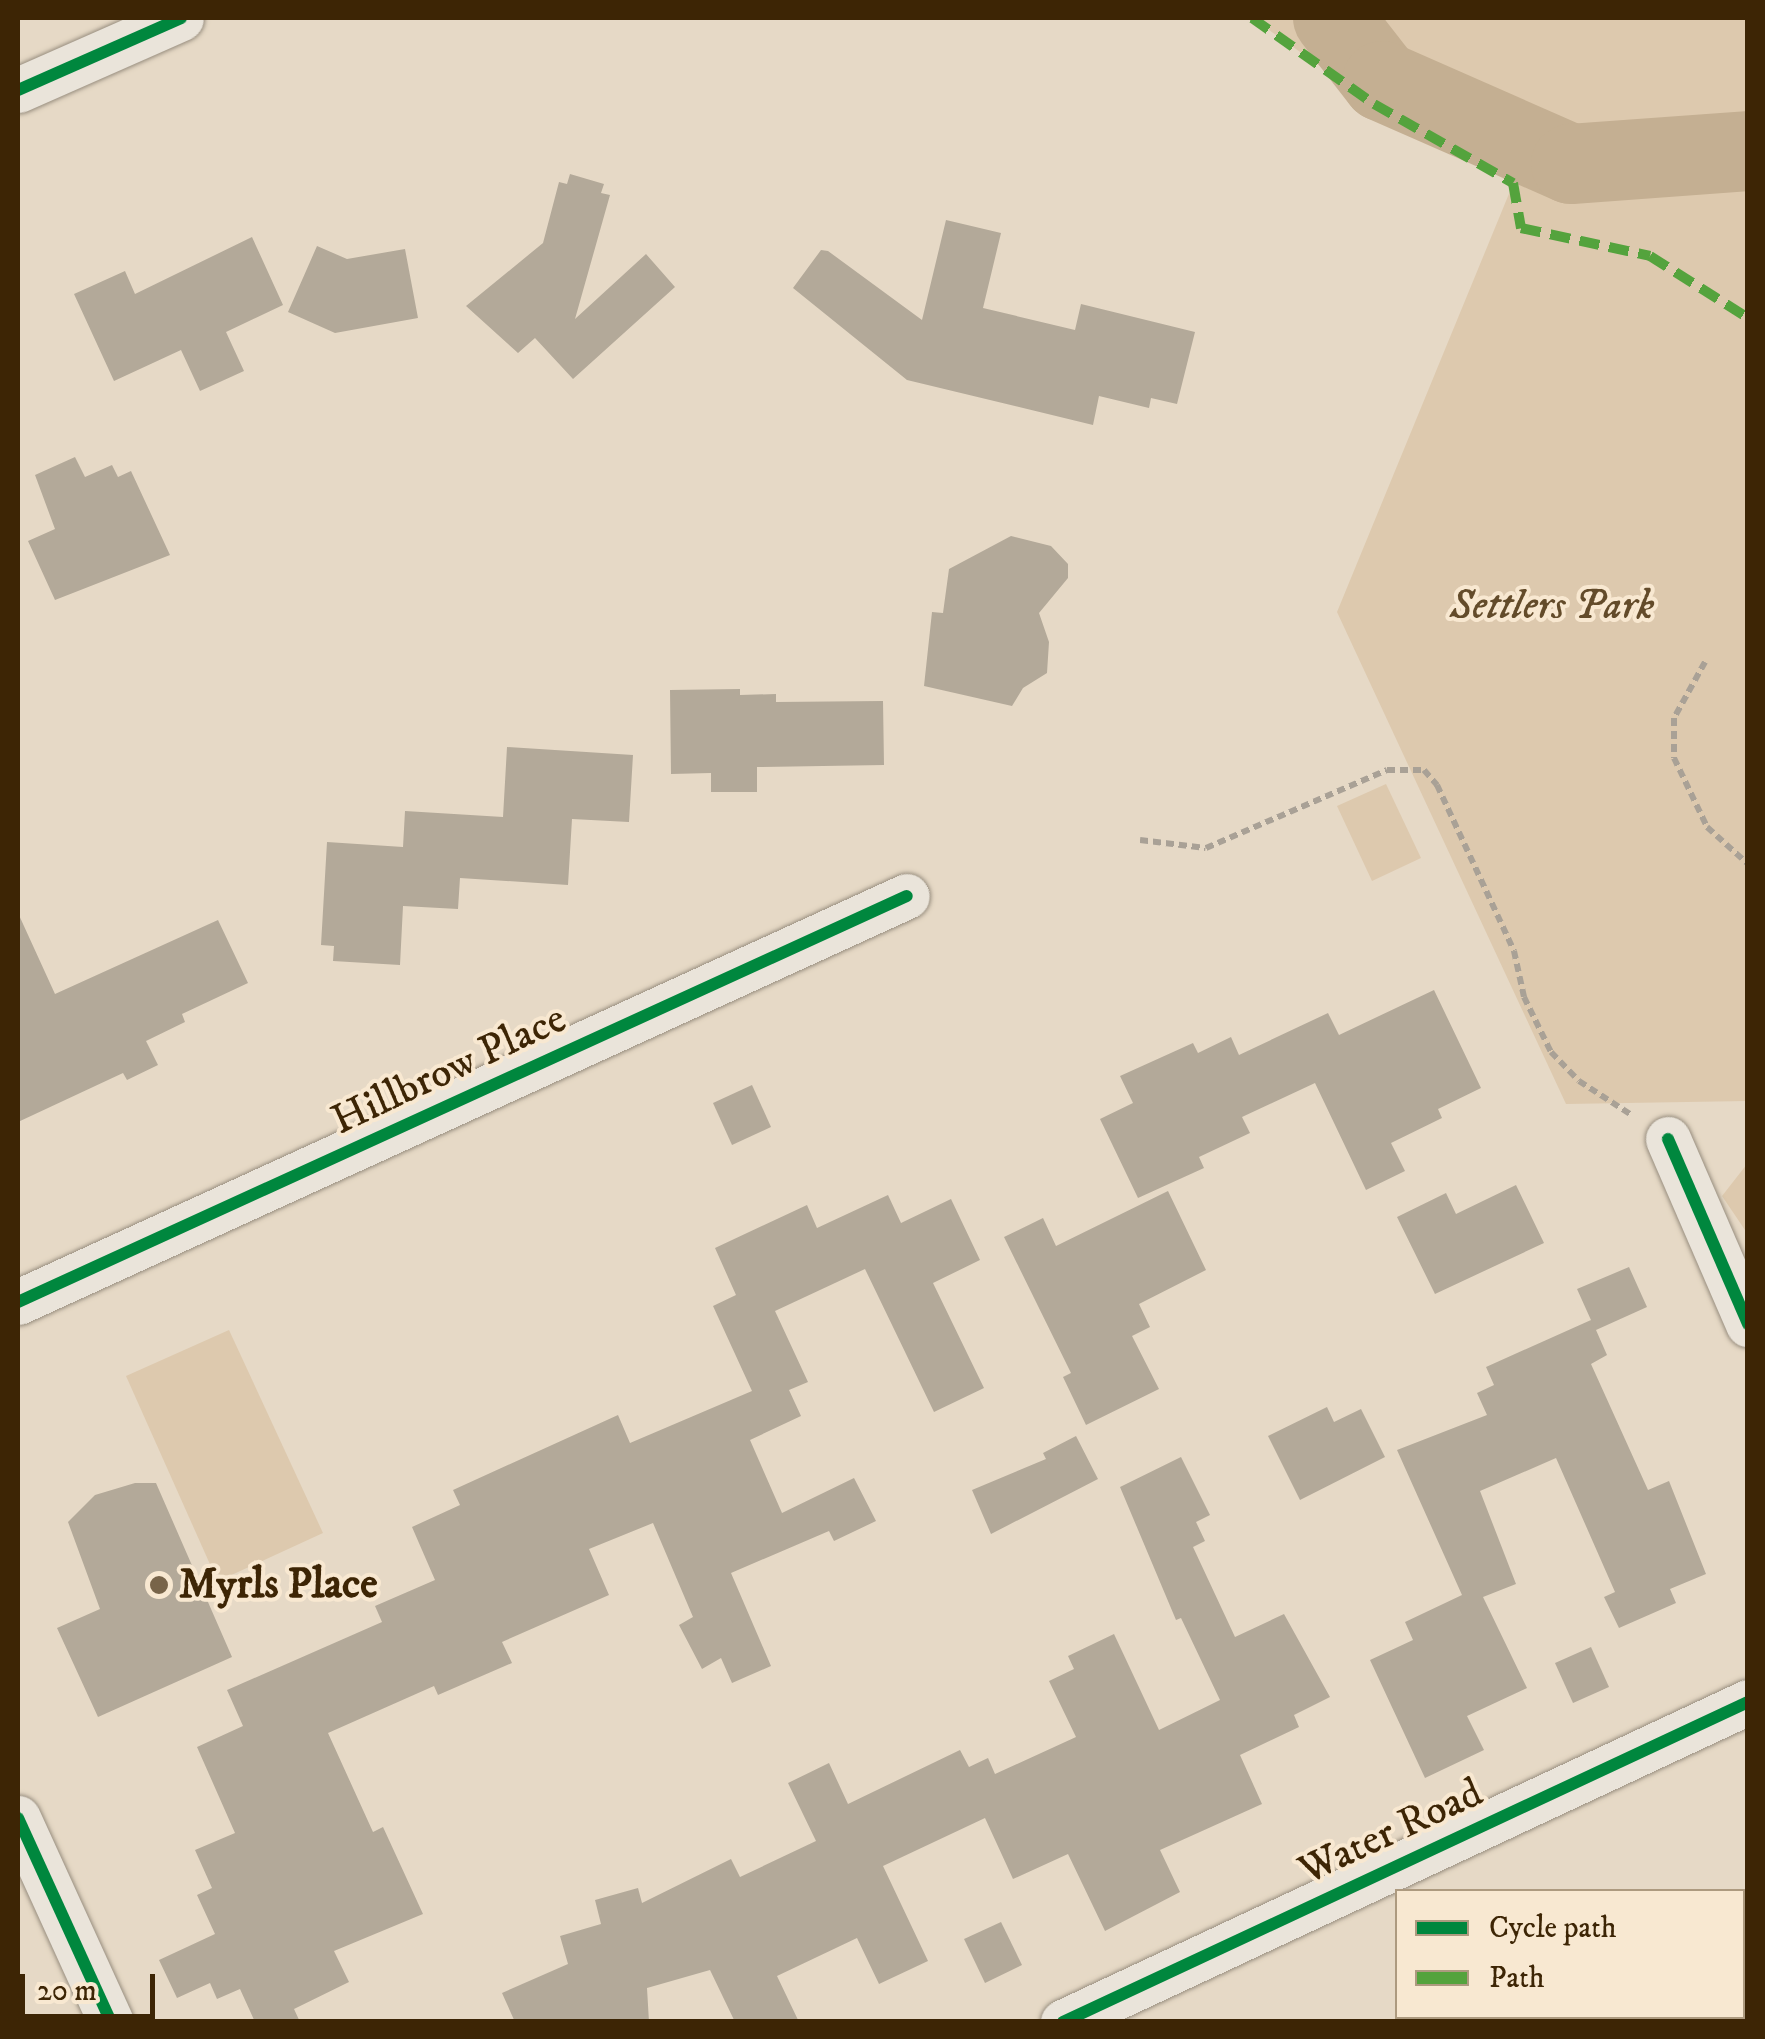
<!DOCTYPE html>
<style>
body{margin:0}
#map{position:relative;width:1765px;height:2039px;overflow:hidden;background:#e6d9c6;font-family:"IM FELL DW Pica",serif}
div>[style]{position:absolute}
[style*='--x']{left:calc(var(--x)*1px);top:calc(var(--y)*1px);width:calc(var(--w)*1px);rotate:calc(var(--a)*1deg)}
.green>*{inset:0;background:#ddc9ae}
.river>*{height:80px;margin:-40px;padding:0 40px;transform-origin:40px;border-radius:40px;background:#c4af92}
.building>*{inset:0;background:#b3a999}
.path>*{height:6px;margin-top:-3px;transform-origin:0;background:repeating-linear-gradient(90deg,#a9a196 0 8px,transparent 0 13px)}
.roads{filter:drop-shadow(0 0 2px #988e7f) drop-shadow(0 0 2px #988e7f)}
.minor>*{height:45px;margin:-22.5px;padding:0 22.5px;transform-origin:22.5px;border-radius:22.5px;background:#eae4da}
.quiet>*{height:10px;margin-top:-5px;transform-origin:0;background:repeating-linear-gradient(90deg,#54a33d 0 20px,transparent 0 30px)}
.cycleway>*{height:12px;margin:-6px;padding:0 6px;transform-origin:6px;border-radius:6px;background:#00873e}
.dots>*{width:28px;height:28px;translate:-50% -50%;box-sizing:border-box;border:5px solid #f8e8d1;border-radius:50%}
span{translate:-50% -50%;white-space:nowrap;text-align:center;line-height:1.15;-webkit-text-stroke:8px #f8e8d1;paint-order:stroke}
.park-label{font-size:42px;color:#634b2a;font-style:italic}
.street-label{font-size:42px;color:#3d2505}
.poi-label{font-size:42px;color:#3d2505;font-weight:700}
.left{translate:0 -50%;text-align:left}
.frame{position:absolute;inset:0;border:20px solid #3d2505;pointer-events:none}
.legend{position:absolute;left:1395px;top:1889px;width:350px;height:130px;box-sizing:border-box;background:#f8e8d1;border:2px solid #ad9a7f;margin:0;padding:12px 18px;list-style:none;font-size:30px;color:#3d2505}
.legend li{display:flex;align-items:center;gap:20px;height:50px}
.legend b{width:50px;border:2px solid #ad9a7f}
.scale{position:absolute;left:20px;top:1974px;width:135px;height:45px;box-sizing:border-box;border:5px solid #3d2505;border-top:0;padding-left:12px;font-size:30px;line-height:35px;white-space:nowrap;color:#3d2505;-webkit-text-stroke:8px #f8e8d1;paint-order:stroke}
</style>
<div id="map">
<div class="green">
<i style="clip-path:polygon(1252px 18px,1747px 18px,1747px 1101px,1566px 1104px,1337px 612px,1513px 184px,1374px 104px)"></i>
<i style="clip-path:polygon(1386px 784px,1421px 858px,1372px 881px,1337px 806px)"></i>
<i style="clip-path:polygon(1747px 1164px,1747px 1233px,1722px 1196px)"></i>
<i style="clip-path:polygon(229px 1330px,323px 1533px,225px 1578px,213px 1571px,126px 1376px)"></i>
</div>
<div class="river">
<i style="--x:1333;--y:18;--w:80;--a:52.1"></i>
<i style="--x:1382;--y:81;--w:206;--a:23.7"></i>
<i style="--x:1571;--y:164;--w:177;--a:-4.2"></i>
</div>
<div class="building">
<i style="clip-path:polygon(570px 174px,604px 184px,601px 193px,610px 195px,575px 319px,646px 254px,675px 287px,573px 379px,535px 338px,518px 353px,466px 306px,543px 243px,559px 182px,567px 184px)"></i>
<i style="clip-path:polygon(946px 220px,1001px 233px,983px 308px,1075px 330px,1081px 304px,1195px 332px,1177px 404px,1151px 398px,1149px 408px,1099px 396px,1093px 425px,907px 380px,793px 288px,821px 250px,828px 251px,922px 320px)"></i>
<i style="clip-path:polygon(252px 237px,283px 305px,226px 332px,244px 371px,200px 391px,181px 350px,114px 381px,74px 294px,125px 271px,135px 294px)"></i>
<i style="clip-path:polygon(317px 246px,347px 259px,405px 249px,418px 318px,335px 333px,288px 312px)"></i>
<i style="clip-path:polygon(75px 457px,85px 477px,112px 465px,118px 477px,131px 471px,170px 555px,55px 600px,28px 541px,55px 529px,35px 475px)"></i>
<i style="clip-path:polygon(1011px 536px,1051px 546px,1068px 564px,1068px 578px,1039px 613px,1049px 642px,1047px 673px,1023px 688px,1012px 706px,924px 686px,932px 612px,943px 613px,949px 569px)"></i>
<i style="clip-path:polygon(740px 689px,740px 695px,776px 694px,776px 702px,883px 701px,884px 765px,757px 767px,757px 792px,711px 792px,711px 773px,671px 774px,670px 690px)"></i>
<i style="clip-path:polygon(507px 747px,633px 755px,629px 822px,572px 819px,568px 885px,460px 878px,458px 909px,403px 906px,400px 965px,333px 961px,334px 946px,321px 945px,327px 842px,403px 847px,405px 811px,503px 817px)"></i>
<i style="clip-path:polygon(18px 913px,55px 994px,218px 920px,248px 983px,182px 1014px,185px 1022px,146px 1041px,158px 1065px,127px 1080px,123px 1073px,18px 1122px)"></i>
<i style="clip-path:polygon(1434px 990px,1481px 1088px,1438px 1109px,1442px 1118px,1391px 1143px,1405px 1171px,1366px 1190px,1315px 1083px,1242px 1117px,1250px 1133px,1199px 1157px,1204px 1168px,1138px 1198px,1100px 1119px,1133px 1103px,1120px 1076px,1193px 1043px,1198px 1053px,1231px 1037px,1239px 1055px,1328px 1013px,1339px 1035px)"></i>
<i style="clip-path:polygon(752px 1085px,771px 1127px,732px 1145px,713px 1103px)"></i>
<i style="clip-path:polygon(1516px 1185px,1544px 1243px,1435px 1294px,1397px 1217px,1446px 1193px,1456px 1214px)"></i>
<i style="clip-path:polygon(1168px 1191px,1206px 1270px,1139px 1304px,1150px 1327px,1132px 1336px,1159px 1389px,1086px 1425px,1063px 1377px,1071px 1373px,1004px 1237px,1043px 1218px,1056px 1246px)"></i>
<i style="clip-path:polygon(888px 1195px,901px 1223px,951px 1199px,980px 1260px,933px 1283px,984px 1388px,934px 1412px,865px 1269px,775px 1311px,808px 1382px,789px 1390px,801px 1416px,750px 1440px,782px 1513px,854px 1478px,876px 1521px,834px 1541px,829px 1531px,731px 1573px,771px 1666px,732px 1683px,721px 1658px,702px 1669px,679px 1625px,693px 1617px,653px 1523px,589px 1549px,609px 1595px,502px 1642px,512px 1663px,438px 1695px,434px 1686px,328px 1733px,373px 1832px,383px 1827px,423px 1914px,334px 1951px,349px 1982px,294px 2009px,300px 2022px,255px 2022px,240px 1989px,217px 1999px,210px 1983px,177px 1998px,159px 1960px,215px 1934px,197px 1895px,212px 1888px,195px 1850px,235px 1833px,197px 1747px,243px 1726px,227px 1690px,382px 1622px,375px 1606px,435px 1580px,412px 1527px,460px 1505px,453px 1490px,618px 1415px,630px 1443px,752px 1391px,713px 1306px,736px 1295px,715px 1248px,807px 1205px,817px 1228px)"></i>
<i style="clip-path:polygon(1629px 1267px,1647px 1307px,1596px 1330px,1607px 1355px,1591px 1364px,1648px 1490px,1669px 1481px,1706px 1574px,1670px 1589px,1676px 1603px,1619px 1628px,1604px 1597px,1615px 1592px,1556px 1458px,1480px 1491px,1516px 1584px,1483px 1597px,1527px 1688px,1467px 1716px,1484px 1750px,1425px 1778px,1370px 1660px,1413px 1640px,1405px 1622px,1462px 1595px,1397px 1450px,1487px 1415px,1477px 1393px,1494px 1385px,1486px 1367px,1591px 1320px,1595px 1329px,1577px 1289px)"></i>
<i style="clip-path:polygon(1327px 1407px,1334px 1422px,1361px 1409px,1385px 1457px,1300px 1500px,1268px 1436px)"></i>
<i style="clip-path:polygon(1076px 1436px,1098px 1479px,991px 1534px,972px 1490px,1046px 1459px,1043px 1453px)"></i>
<i style="clip-path:polygon(1181px 1457px,1210px 1515px,1196px 1522px,1205px 1541px,1193px 1547px,1235px 1637px,1284px 1614px,1330px 1697px,1294px 1715px,1299px 1727px,1240px 1755px,1262px 1804px,1160px 1850px,1180px 1892px,1105px 1931px,1068px 1854px,1013px 1879px,985px 1818px,883px 1866px,928px 1961px,879px 1984px,857px 1938px,777px 1976px,799px 2022px,735px 2022px,710px 1970px,647px 1988px,649px 2022px,515px 2022px,502px 1993px,568px 1964px,560px 1936px,601px 1924px,595px 1900px,638px 1888px,642px 1903px,731px 1859px,740px 1877px,816px 1841px,788px 1783px,829px 1763px,848px 1804px,960px 1750px,969px 1767px,988px 1758px,995px 1774px,1076px 1737px,1049px 1681px,1074px 1669px,1068px 1656px,1114px 1634px,1159px 1730px,1220px 1700px,1181px 1618px,1176px 1620px,1120px 1487px)"></i>
<i style="clip-path:polygon(135px 1483px,156px 1483px,232px 1657px,98px 1717px,57px 1628px,100px 1609px,68px 1522px,95px 1495px)"></i>
<i style="clip-path:polygon(1591px 1647px,1609px 1687px,1573px 1703px,1555px 1663px)"></i>
<i style="clip-path:polygon(1001px 1922px,1022px 1965px,985px 1983px,964px 1939px)"></i>
</div>
<div class="path">
<i style="--x:1705;--y:662;--w:64;--a:119"></i>
<i style="--x:1674;--y:718;--w:40;--a:90"></i>
<i style="--x:1674;--y:758;--w:76;--a:64.4"></i>
<i style="--x:1707;--y:827;--w:55;--a:42.1"></i>
<i style="--x:1140;--y:840;--w:66;--a:6.9"></i>
<i style="--x:1206;--y:848;--w:197;--a:-23.3"></i>
<i style="--x:1387;--y:770;--w:37;--a:0"></i>
<i style="--x:1424;--y:770;--w:20;--a:49"></i>
<i style="--x:1437;--y:785;--w:183;--a:65.1"></i>
<i style="--x:1514;--y:951;--w:47;--a:77.7"></i>
<i style="--x:1524;--y:997;--w:61;--a:63.9"></i>
<i style="--x:1551;--y:1052;--w:40;--a:46"></i>
<i style="--x:1579;--y:1081;--w:64;--a:32.9"></i>
</div>
<div class="roads">
<div class="minor">
<i style="--x:18;--y:90;--w:178;--a:-23.8"></i>
<i style="--x:1668;--y:1139;--w:202;--a:66.6"></i>
<i style="--x:18;--y:1302;--w:977;--a:-24.55"></i>
<i style="--x:18;--y:1818;--w:224;--a:65.5"></i>
<i style="--x:1063;--y:2022;--w:756;--a:-25.04"></i>
</div>
</div>
<div class="quiet">
<i style="--x:1252;--y:18;--w:149;--a:35.2"></i>
<i style="--x:1374;--y:104;--w:160;--a:29.6"></i>
<i style="--x:1513;--y:183;--w:46;--a:79.9"></i>
<i style="--x:1521;--y:228;--w:132;--a:12.2"></i>
<i style="--x:1650;--y:256;--w:116;--a:32.3"></i>
</div>
<div class="cycleway">
<i style="--x:18;--y:90;--w:178;--a:-23.8"></i>
<i style="--x:1668;--y:1139;--w:202;--a:66.6"></i>
<i style="--x:18;--y:1302;--w:977;--a:-24.55"></i>
<i style="--x:18;--y:1818;--w:224;--a:65.5"></i>
<i style="--x:1063;--y:2022;--w:756;--a:-25.04"></i>
</div>
<div class="dots">
<i style="left:159px;top:1585px;background:#786449"></i>
</div>
<div class="park-label">
<span style="left:1552px;top:606px">Settlers Park</span>
</div>
<div class="street-label">
<span style="left:449px;top:1070px;rotate:-25deg">Hillbrow Place</span>
<span style="left:1391px;top:1832px;rotate:-25deg">Water Road</span>
</div>
<div class="poi-label">
<span class="left" style="left:179px;top:1585px">Myrls Place</span>
</div>
<div class="frame"></div>
<ul class="legend">
<li><b style="height:12px;background:#00873e"></b>Cycle path</li>
<li><b style="height:12px;background:#54a33d"></b>Path</li>
</ul>
<div class="scale">20 m</div>
</div>
